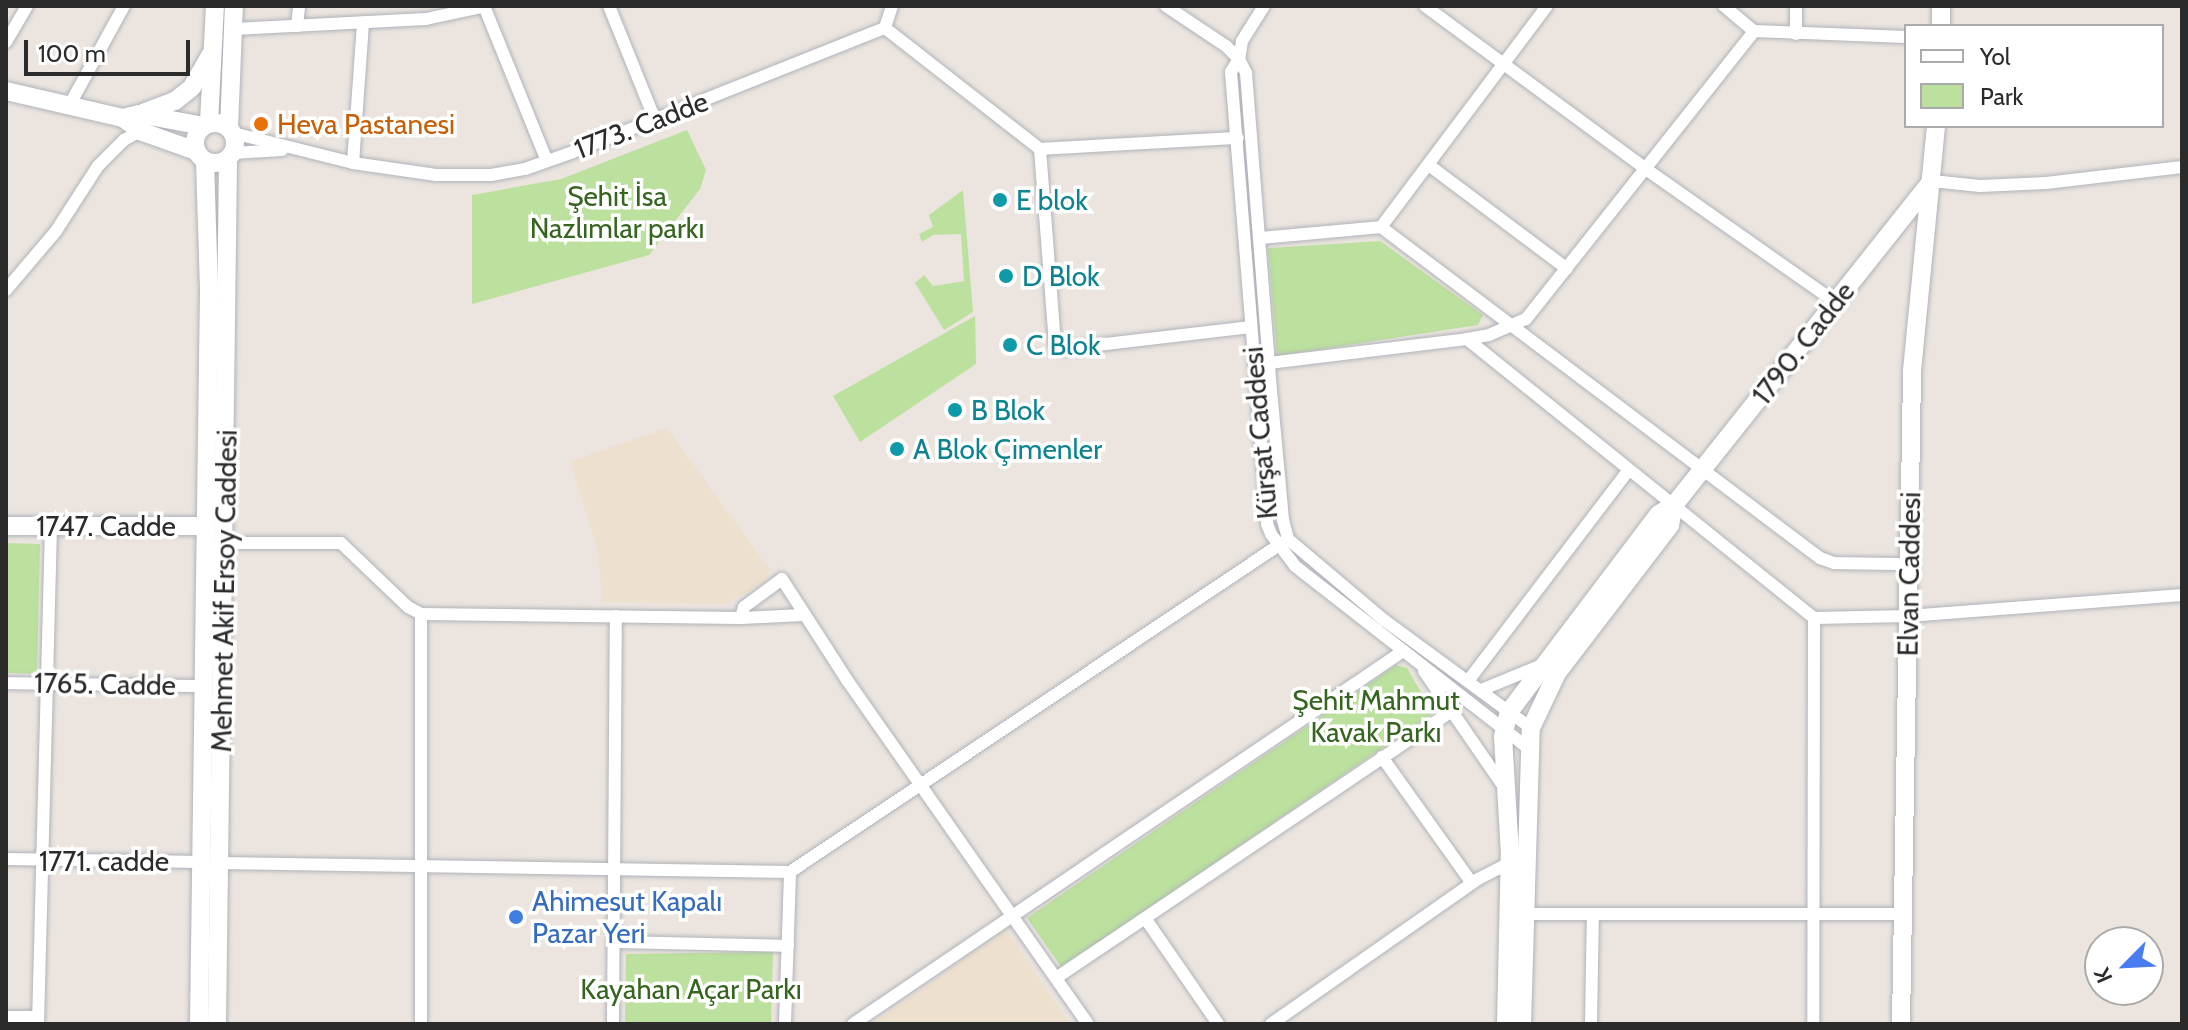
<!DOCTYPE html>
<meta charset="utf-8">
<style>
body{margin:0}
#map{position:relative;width:2188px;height:1030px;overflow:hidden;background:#ece5df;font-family:Cabin,sans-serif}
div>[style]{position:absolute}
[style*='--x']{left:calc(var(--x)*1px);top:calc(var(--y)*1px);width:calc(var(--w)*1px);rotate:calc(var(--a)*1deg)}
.education>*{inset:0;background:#ede0cf}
.green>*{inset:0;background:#bce09e}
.roads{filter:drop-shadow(0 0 2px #afb3bb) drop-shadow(0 0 2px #afb3bb)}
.street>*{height:12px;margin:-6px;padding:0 6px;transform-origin:6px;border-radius:6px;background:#fff}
.secondary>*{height:18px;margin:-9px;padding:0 9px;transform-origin:9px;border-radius:9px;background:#fff}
.secondary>.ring{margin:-9px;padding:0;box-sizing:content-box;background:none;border:18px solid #fff;border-radius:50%}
.dots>*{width:22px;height:22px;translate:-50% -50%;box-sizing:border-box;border:4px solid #fff;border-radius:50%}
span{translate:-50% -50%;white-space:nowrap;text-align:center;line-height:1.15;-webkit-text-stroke:7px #fff;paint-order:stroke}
.food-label{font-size:28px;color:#c56008}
.left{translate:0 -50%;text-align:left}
.street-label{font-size:28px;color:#2b2b2b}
.park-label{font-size:28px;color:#36651f}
.culture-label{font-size:28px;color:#0d838f}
.shop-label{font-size:28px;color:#366cbe}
.frame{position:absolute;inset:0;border:8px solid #2b2b2b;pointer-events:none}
.legend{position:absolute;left:1904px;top:24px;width:260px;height:104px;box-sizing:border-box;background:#fff;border:2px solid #aaa;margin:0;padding:10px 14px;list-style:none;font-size:24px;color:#2b2b2b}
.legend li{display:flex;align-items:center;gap:16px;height:40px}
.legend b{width:40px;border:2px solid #aaa}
.north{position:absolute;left:2084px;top:926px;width:80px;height:80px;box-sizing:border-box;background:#fff;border:2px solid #aaa;border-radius:50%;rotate:246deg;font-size:22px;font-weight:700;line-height:32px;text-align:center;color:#2b2b2b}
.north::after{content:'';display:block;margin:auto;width:28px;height:36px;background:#487cf0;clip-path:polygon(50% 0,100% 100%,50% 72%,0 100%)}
.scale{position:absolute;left:24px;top:40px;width:166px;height:36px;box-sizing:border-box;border:4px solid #2b2b2b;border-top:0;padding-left:10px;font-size:24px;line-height:28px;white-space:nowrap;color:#2b2b2b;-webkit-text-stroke:6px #fff;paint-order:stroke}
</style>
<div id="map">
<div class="education">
<i style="clip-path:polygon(667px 428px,770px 570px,767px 581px,726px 604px,602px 602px,598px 552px,570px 461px)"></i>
<i style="clip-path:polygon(1006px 929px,1070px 1024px,873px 1023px)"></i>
</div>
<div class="green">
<i style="clip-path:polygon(687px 130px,706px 170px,700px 189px,649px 255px,472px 304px,472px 195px,561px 179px)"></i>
<i style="clip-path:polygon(963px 190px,973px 312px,944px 330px,915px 283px,924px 275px,933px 286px,964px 281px,961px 234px,933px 235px,922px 242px,919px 234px,933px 227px,929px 215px)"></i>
<i style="clip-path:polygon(1380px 241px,1483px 315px,1478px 325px,1277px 356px,1268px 248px)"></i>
<i style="clip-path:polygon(975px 316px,976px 364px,860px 442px,833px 396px)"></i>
<i style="clip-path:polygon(6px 543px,40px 544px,37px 674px,6px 673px)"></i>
<i style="clip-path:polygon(1396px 665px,1407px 668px,1433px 713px,1062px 968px,1027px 918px)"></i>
<i style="clip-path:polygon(773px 952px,771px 1024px,625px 1024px,626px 954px)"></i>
</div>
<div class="roads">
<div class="street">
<i style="--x:484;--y:6;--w:167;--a:67.9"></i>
<i style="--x:609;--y:6;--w:123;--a:68"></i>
<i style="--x:892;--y:6;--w:23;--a:108"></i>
<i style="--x:885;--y:28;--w:197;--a:38"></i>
<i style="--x:1040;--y:149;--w:198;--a:-3.2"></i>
<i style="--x:1166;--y:6;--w:72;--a:33.7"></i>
<i style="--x:1226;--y:46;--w:18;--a:45"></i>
<i style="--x:1239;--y:59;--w:16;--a:63"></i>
<i style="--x:1246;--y:73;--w:318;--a:85.5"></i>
<i style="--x:1271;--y:390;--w:131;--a:84.7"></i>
<i style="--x:1283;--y:520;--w:20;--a:75"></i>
<i style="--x:1288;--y:539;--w:126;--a:40.2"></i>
<i style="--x:1384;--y:620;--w:182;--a:36.3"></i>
<i style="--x:1264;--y:6;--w:41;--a:122.2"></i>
<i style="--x:1242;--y:41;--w:18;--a:99"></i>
<i style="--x:1239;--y:59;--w:15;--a:122"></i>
<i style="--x:1231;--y:72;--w:453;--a:85.4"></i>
<i style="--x:1267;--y:524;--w:11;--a:68"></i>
<i style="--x:1271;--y:534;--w:40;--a:53"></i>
<i style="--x:1295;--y:566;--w:294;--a:38"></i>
<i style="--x:1425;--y:6;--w:271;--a:36.4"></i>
<i style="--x:1643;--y:167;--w:235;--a:35.1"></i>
<i style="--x:1724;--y:6;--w:39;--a:40"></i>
<i style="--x:297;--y:26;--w:20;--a:-84"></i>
<i style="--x:234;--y:29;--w:192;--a:-3"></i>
<i style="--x:426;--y:19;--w:61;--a:-12.2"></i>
<i style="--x:1796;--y:34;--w:28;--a:-90"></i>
<i style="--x:6;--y:42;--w:42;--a:-59.7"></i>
<i style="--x:69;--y:106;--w:114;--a:-61.2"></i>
<i style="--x:233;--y:133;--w:124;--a:14"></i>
<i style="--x:353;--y:163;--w:84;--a:8.2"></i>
<i style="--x:436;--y:175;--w:55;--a:0"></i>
<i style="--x:491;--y:175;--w:35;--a:-10"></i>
<i style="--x:525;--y:169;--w:51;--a:-19.5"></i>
<i style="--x:573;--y:152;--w:336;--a:-21.7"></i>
<i style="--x:1040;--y:149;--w:198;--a:85.6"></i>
<i style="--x:1055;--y:346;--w:9;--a:21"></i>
<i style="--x:1063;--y:349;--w:189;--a:-6.7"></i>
<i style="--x:233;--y:153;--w:49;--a:-3.5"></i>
<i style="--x:353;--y:163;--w:141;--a:-85.9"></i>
<i style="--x:1430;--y:166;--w:171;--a:36.9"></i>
<i style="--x:1932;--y:181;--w:48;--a:5.9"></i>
<i style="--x:1980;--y:186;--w:66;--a:-2.6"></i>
<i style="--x:2046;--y:183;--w:137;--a:-6.7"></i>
<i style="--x:1381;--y:227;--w:550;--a:37.02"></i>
<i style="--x:1820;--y:558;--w:15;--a:20"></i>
<i style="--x:1834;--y:563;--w:75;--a:0.8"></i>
<i style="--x:1261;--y:238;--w:121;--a:-5.2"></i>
<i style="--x:1381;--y:227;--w:276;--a:-53.1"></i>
<i style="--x:6;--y:290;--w:77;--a:-49.7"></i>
<i style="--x:56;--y:231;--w:77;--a:-57.1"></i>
<i style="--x:98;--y:166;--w:37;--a:-45"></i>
<i style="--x:124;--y:140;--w:18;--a:-29"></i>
<i style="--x:1467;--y:339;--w:445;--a:38.8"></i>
<i style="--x:1814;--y:618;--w:406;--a:90.1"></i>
<i style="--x:1269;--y:363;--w:199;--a:-6.9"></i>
<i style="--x:1467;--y:339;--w:22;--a:-10"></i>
<i style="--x:1489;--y:335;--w:40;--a:-23.4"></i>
<i style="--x:1526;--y:319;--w:367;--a:-51.6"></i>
<i style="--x:1754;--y:31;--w:152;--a:2.3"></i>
<i style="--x:225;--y:543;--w:116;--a:0"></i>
<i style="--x:341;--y:543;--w:93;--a:43.7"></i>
<i style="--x:408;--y:607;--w:15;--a:28"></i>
<i style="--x:421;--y:614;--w:410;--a:90"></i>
<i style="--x:421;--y:614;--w:320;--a:0.7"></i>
<i style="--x:741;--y:618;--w:63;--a:-2.7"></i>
<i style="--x:741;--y:618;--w:11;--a:-75"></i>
<i style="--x:744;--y:607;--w:47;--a:-36.4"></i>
<i style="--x:782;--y:579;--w:120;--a:57.2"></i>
<i style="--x:847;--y:680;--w:420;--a:55"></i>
<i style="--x:1814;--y:618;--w:94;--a:-1.2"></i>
<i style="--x:1908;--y:616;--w:275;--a:-4.4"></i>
<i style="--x:1424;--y:671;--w:141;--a:55.4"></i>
<i style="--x:1468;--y:681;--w:265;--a:-52.7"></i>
<i style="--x:6;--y:683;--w:198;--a:0.9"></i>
<i style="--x:1481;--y:690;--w:66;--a:-22.3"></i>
<i style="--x:1382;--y:757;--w:155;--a:54.5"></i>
<i style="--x:6;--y:859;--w:197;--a:0.9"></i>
<i style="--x:220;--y:863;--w:570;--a:0.9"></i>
<i style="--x:790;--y:872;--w:599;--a:-33.77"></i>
<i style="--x:1525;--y:914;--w:378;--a:0"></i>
<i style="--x:1145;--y:918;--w:129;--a:55.4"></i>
<i style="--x:613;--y:942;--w:175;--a:1.3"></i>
<i style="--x:1056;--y:978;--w:476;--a:-34"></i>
<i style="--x:6;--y:1017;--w:32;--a:0"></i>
<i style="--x:38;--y:1024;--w:497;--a:-88.5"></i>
<i style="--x:613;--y:1024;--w:408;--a:-89.6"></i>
<i style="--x:785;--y:1024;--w:152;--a:-88.1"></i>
<i style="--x:853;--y:1024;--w:665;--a:-34.14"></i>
<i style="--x:1271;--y:1024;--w:253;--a:-35"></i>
<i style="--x:1478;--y:879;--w:36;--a:-27"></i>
<i style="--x:1591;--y:1024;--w:110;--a:-89"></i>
</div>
<div class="secondary">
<i style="--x:1941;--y:26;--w:20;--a:-90"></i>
<i style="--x:6;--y:91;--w:120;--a:13"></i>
<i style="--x:123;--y:118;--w:16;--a:-14"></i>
<i style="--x:139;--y:114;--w:65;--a:10.6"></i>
<i style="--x:143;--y:113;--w:34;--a:-21"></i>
<i style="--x:175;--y:101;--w:22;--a:-39"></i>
<i style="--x:192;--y:87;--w:38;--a:-60"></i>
<i style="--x:123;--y:118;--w:21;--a:37"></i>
<i style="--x:140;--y:131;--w:59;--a:19.7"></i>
<i class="ring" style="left:195px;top:123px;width:22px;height:22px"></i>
<i style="--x:209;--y:123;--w:117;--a:-87.1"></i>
<i style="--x:229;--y:128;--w:122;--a:-87.7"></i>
<i style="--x:6;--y:526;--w:199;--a:0"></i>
<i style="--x:199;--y:1024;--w:735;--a:-89.22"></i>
<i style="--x:209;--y:289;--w:128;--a:-91.8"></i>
<i style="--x:217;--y:1024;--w:865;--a:-89.27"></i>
<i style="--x:1506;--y:1024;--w:170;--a:-88.7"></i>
<i style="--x:1510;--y:854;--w:117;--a:-93.4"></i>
<i style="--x:1503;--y:737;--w:26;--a:-77"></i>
<i style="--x:1509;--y:712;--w:248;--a:-52.9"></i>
<i style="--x:1659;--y:514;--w:17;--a:-31"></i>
<i style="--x:1674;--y:505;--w:414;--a:-51.5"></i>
<i style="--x:1522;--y:1024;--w:296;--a:-88.3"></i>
<i style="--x:1531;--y:728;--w:61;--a:-64.7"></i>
<i style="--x:1557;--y:673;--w:186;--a:-52.6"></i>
<i style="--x:1670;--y:525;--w:20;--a:-79"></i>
<i style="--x:1901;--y:1024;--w:653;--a:-89.03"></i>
<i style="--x:1912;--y:371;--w:246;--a:-84.4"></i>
</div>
</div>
<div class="dots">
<i style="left:261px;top:124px;background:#e8710a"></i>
<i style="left:1000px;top:200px;background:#0f9aa8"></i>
<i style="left:1006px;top:276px;background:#0f9aa8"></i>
<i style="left:1010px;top:345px;background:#0f9aa8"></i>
<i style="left:955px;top:410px;background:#0f9aa8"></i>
<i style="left:897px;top:449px;background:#0f9aa8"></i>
<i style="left:516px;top:917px;background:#3f7fe0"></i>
</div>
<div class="food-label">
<span class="left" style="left:277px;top:124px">Heva Pastanesi</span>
</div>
<div class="street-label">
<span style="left:641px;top:125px;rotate:-21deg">1773. Cadde</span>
<span style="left:1803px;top:343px;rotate:-52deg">1790. Cadde</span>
<span style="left:1260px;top:433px;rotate:-95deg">Kürşat Caddesi</span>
<span style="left:106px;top:526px">1747. Cadde</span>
<span style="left:1909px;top:574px;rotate:-89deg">Elvan Caddesi</span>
<span style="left:224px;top:591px;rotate:-89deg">Mehmet Akif Ersoy Caddesi</span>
<span style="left:105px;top:684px;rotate:1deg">1765. Cadde</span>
<span style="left:104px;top:861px">1771. cadde</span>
</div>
<div class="park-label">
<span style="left:617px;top:212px">Şehit İsa<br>Nazlımlar parkı</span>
<span style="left:1376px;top:716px">Şehit Mahmut<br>Kavak Parkı</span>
<span style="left:691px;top:989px">Kayahan Açar Parkı</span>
</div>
<div class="culture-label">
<span class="left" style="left:1016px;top:200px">E blok</span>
<span class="left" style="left:1022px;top:276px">D Blok</span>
<span class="left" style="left:1026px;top:345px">C Blok</span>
<span class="left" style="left:971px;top:410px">B Blok</span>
<span class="left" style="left:913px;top:449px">A Blok Çimenler</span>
</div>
<div class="shop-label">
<span class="left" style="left:532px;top:917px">Ahimesut Kapalı<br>Pazar Yeri</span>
</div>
<div class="frame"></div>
<ul class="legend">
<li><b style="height:10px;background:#fff"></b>Yol</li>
<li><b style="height:22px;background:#bce09e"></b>Park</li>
</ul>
<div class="north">K</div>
<div class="scale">100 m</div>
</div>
